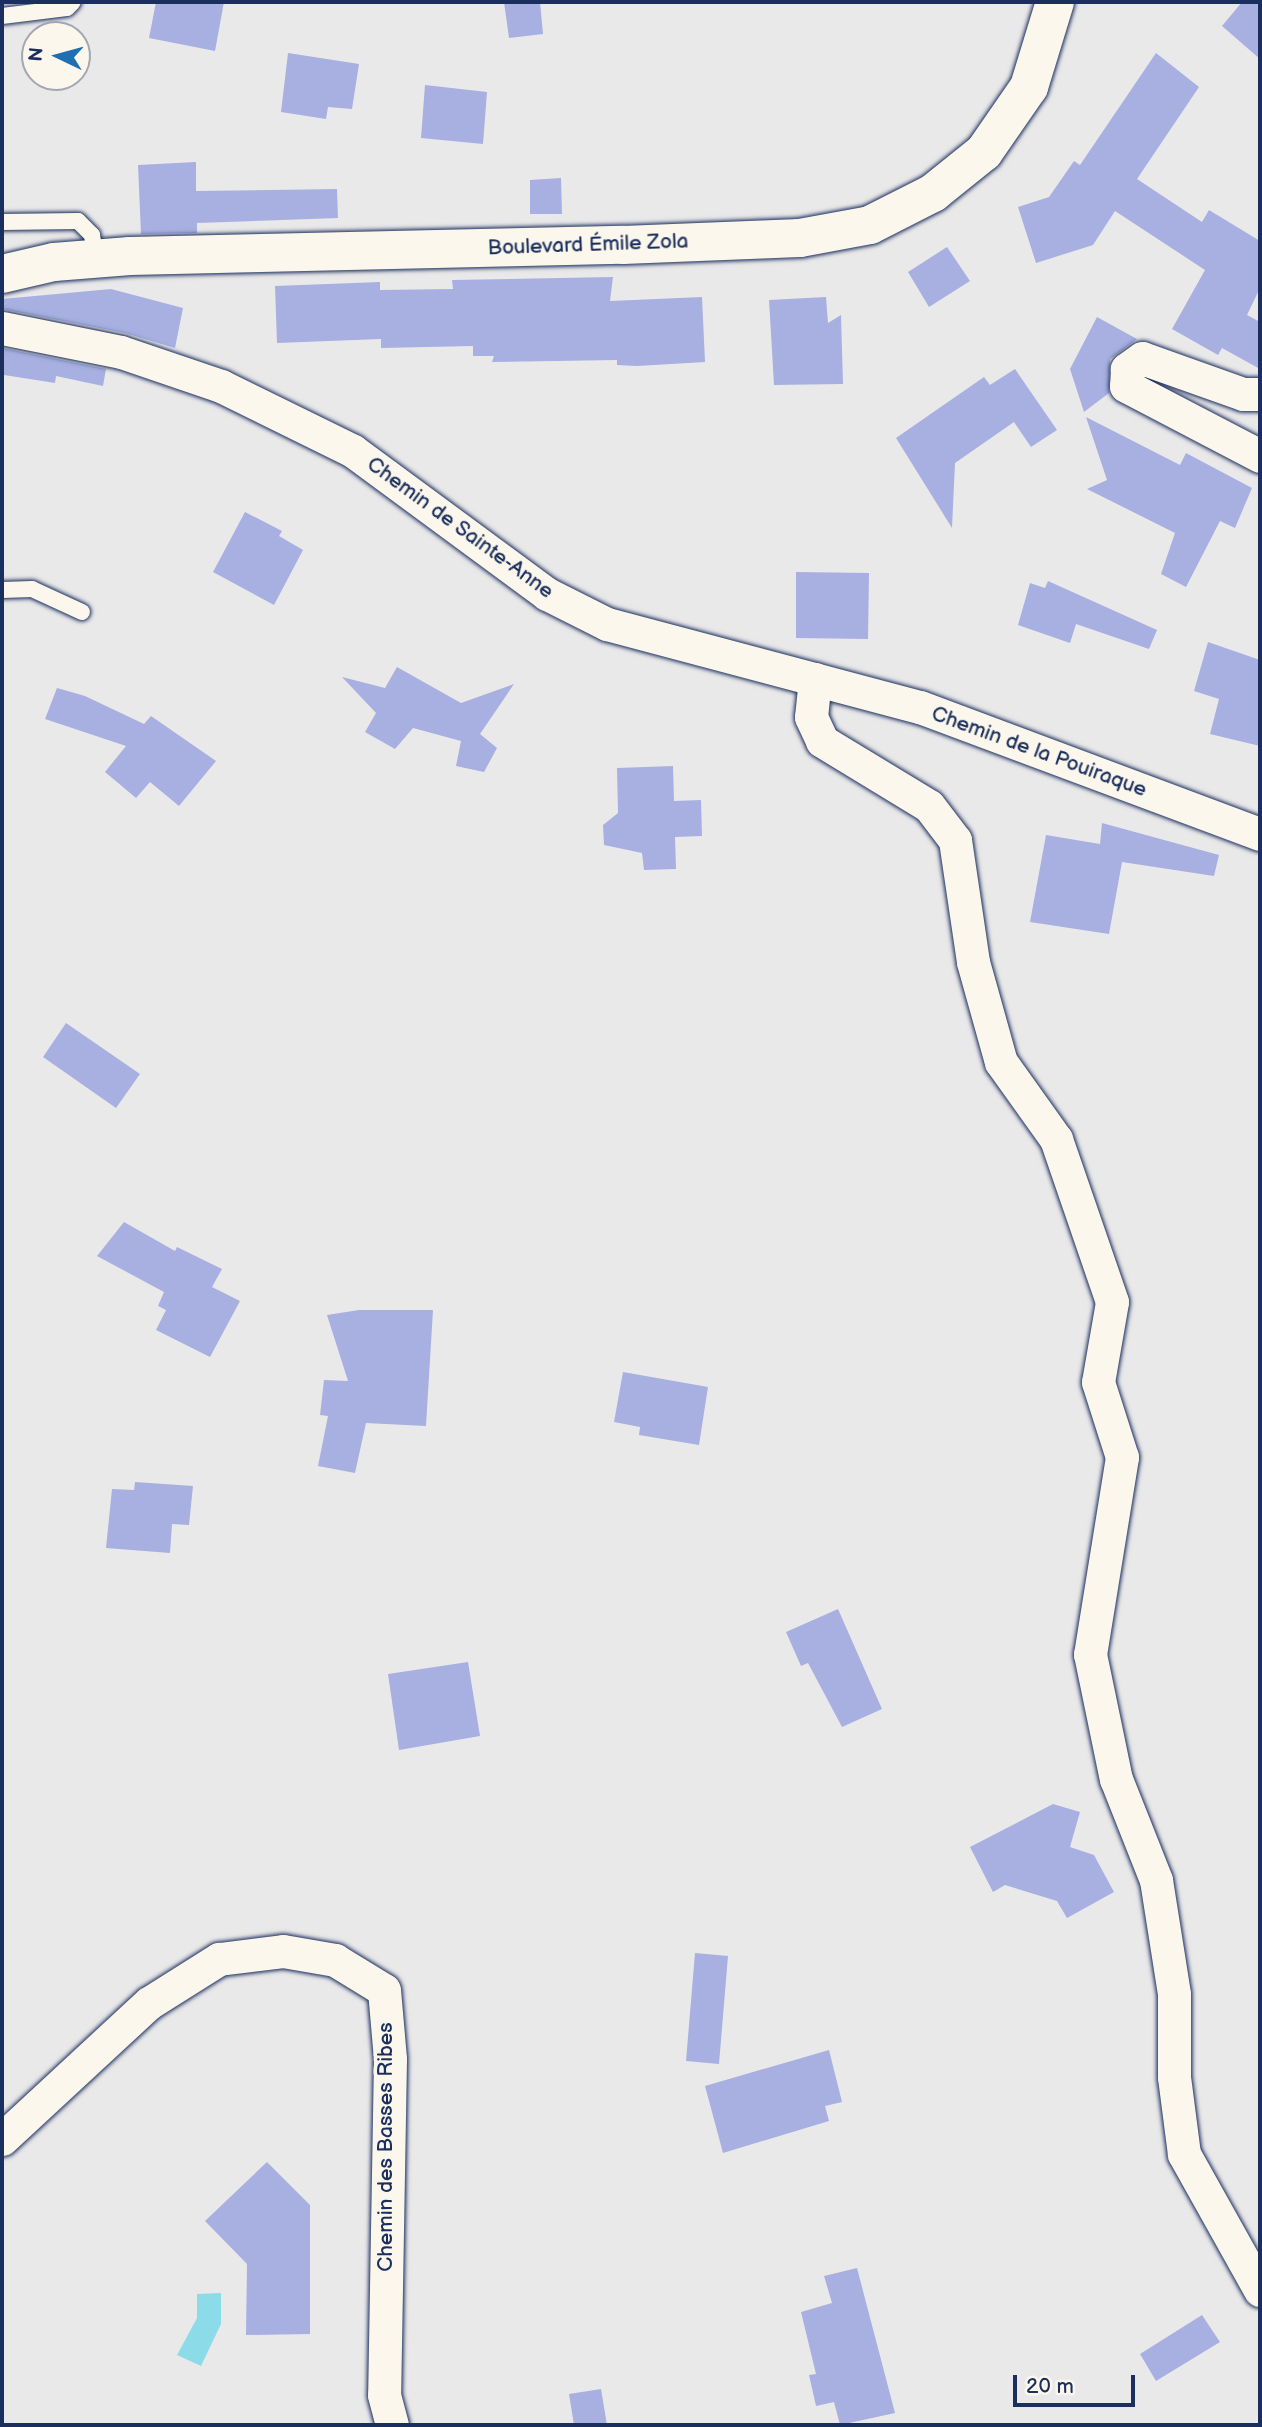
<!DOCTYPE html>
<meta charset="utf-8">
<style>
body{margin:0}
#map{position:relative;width:1262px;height:2427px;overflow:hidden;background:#eae9ea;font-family:"Balsamiq Sans",sans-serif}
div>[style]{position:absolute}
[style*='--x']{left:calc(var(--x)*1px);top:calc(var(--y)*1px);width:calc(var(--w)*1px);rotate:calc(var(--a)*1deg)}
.water>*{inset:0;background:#8bdbe8}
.building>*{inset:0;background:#a7b0e1}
.roads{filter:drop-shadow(0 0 2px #1b2f5e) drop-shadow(0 0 2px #1b2f5e)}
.service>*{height:16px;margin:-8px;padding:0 8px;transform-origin:8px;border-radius:8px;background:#fbf7ec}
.minor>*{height:33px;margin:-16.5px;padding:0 16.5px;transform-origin:16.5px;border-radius:16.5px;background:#fbf7ec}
.secondary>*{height:38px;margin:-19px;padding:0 19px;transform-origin:19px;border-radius:19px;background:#fbf7ec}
span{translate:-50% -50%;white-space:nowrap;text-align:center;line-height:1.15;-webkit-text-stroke:7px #fbf7ec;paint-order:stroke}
.street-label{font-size:21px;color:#1b2f5e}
.frame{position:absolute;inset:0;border:4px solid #1b2f5e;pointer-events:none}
.north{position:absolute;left:21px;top:21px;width:70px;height:70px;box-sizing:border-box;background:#fbf7ec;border:2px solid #a1a7b3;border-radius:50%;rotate:275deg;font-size:19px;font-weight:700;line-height:28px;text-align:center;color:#1b2f5e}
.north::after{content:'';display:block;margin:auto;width:24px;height:32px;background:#1f6fb2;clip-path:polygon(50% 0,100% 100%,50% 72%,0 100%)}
.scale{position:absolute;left:1013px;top:2375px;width:122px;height:32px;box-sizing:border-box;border:4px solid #1b2f5e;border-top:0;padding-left:9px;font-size:21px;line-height:24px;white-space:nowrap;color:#1b2f5e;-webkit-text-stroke:5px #fbf7ec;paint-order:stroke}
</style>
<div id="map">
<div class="water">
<i style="clip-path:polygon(221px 2293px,221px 2324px,201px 2366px,177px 2355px,197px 2318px,197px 2294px)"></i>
</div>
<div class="building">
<i style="clip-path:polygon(156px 2px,224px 2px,215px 51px,149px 38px)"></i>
<i style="clip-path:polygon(504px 2px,540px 2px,543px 34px,509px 38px)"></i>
<i style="clip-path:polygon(1242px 2px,1260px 2px,1260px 59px,1222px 26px)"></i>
<i style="clip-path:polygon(288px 53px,359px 64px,352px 109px,328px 107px,326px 119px,281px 112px)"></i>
<i style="clip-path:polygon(1156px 53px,1199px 87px,1137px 179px,1202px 222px,1209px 210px,1260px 241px,1260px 288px,1247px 315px,1260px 322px,1260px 369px,1222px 348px,1218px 355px,1172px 329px,1205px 270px,1115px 211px,1093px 245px,1036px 263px,1018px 207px,1049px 197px,1074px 161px,1080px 165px)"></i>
<i style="clip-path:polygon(425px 85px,487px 92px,483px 144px,421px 138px)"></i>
<i style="clip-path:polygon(196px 162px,196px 191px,337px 189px,338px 218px,197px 223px,197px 233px,141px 234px,138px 165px)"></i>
<i style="clip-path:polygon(561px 178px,562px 214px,530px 214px,530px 180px)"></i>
<i style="clip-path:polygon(947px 247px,970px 281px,929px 307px,908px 272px)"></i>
<i style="clip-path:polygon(613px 277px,610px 301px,702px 297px,705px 362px,637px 366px,617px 365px,617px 360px,492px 362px,494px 356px,473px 356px,473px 346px,381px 348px,381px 339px,277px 343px,275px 286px,380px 282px,380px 290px,453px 289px,452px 280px)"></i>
<i style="clip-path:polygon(111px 289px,183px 308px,175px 348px,125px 333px,2px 309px,2px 299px)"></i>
<i style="clip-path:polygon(826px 297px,828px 323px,841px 315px,843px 384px,774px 385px,769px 300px)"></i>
<i style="clip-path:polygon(1097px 317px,1137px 339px,1110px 359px,1109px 393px,1084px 412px,1070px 369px)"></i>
<i style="clip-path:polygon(2px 348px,106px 369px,103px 386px,56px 376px,55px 383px,4px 375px)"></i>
<i style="clip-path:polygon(1015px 369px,1057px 430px,1031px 447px,1014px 422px,955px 463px,952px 528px,896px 438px,984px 377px,990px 385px)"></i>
<i style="clip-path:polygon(1086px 417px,1180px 465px,1186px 453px,1252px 488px,1235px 528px,1220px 521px,1186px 587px,1161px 574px,1175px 533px,1087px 489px,1107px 480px)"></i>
<i style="clip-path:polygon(245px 512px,282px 531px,279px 536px,303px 550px,274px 605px,213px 572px)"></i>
<i style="clip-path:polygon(796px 572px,869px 573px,868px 639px,796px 638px)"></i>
<i style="clip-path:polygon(1048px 581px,1157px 630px,1149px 649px,1076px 624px,1070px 643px,1018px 625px,1030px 583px,1045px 588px)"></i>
<i style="clip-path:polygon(1208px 642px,1260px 660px,1260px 746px,1210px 734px,1219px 699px,1194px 691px)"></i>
<i style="clip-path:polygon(397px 667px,461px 703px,514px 684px,480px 734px,497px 748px,484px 772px,456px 766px,461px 741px,413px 728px,395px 749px,365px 732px,376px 713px,342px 677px,385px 688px)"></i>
<i style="clip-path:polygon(57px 688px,85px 696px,144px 724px,151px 716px,216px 761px,179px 806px,150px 782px,136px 798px,105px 772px,126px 746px,45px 719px)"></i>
<i style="clip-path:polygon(673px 766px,674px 801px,701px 800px,702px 836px,675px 837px,676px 869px,644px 870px,642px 853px,604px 845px,603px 825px,618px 813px,617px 768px)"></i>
<i style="clip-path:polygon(1102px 823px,1219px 855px,1214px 876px,1122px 862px,1109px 934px,1030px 922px,1046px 835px,1100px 844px)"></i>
<i style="clip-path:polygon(66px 1023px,140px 1074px,116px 1108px,43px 1057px)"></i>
<i style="clip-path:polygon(124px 1222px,175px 1251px,177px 1247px,222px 1269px,212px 1287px,240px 1301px,210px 1357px,156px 1330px,166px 1310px,158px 1306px,164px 1292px,97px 1256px)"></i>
<i style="clip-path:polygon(359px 1310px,433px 1310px,426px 1426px,366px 1423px,355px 1473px,318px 1466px,328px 1416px,320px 1415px,324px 1380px,348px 1381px,327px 1315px)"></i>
<i style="clip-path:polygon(623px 1372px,708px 1387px,699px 1445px,639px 1435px,640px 1427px,614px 1422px)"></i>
<i style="clip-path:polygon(135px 1482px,193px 1486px,189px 1525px,172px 1524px,170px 1553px,106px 1548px,112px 1489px,134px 1490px)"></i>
<i style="clip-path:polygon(838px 1609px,882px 1709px,842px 1727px,808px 1663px,801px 1666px,786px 1632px)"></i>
<i style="clip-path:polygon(468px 1662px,480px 1736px,399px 1750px,388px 1674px)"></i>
<i style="clip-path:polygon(1053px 1804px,1080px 1812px,1070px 1847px,1094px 1855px,1114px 1892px,1067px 1918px,1057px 1901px,1005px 1885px,993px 1892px,970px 1847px)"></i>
<i style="clip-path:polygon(695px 1953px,728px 1956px,719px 2064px,686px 2061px)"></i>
<i style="clip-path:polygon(829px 2050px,842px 2102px,825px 2106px,829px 2121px,723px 2153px,705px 2086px)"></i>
<i style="clip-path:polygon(267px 2162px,310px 2205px,310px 2334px,246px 2335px,247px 2264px,205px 2221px)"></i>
<i style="clip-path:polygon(857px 2268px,895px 2413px,840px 2425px,834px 2402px,816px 2406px,809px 2375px,816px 2374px,801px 2312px,832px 2303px,824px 2276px)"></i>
<i style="clip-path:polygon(1202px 2315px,1220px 2342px,1156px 2381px,1140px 2354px)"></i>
<i style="clip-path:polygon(601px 2389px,607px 2425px,574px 2425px,569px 2394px)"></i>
</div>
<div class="roads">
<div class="service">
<i style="--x:2;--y:16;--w:65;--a:-7"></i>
<i style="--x:67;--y:8;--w:8;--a:-45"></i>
<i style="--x:2;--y:222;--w:76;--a:-0.8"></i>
<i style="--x:78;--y:221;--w:20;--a:45"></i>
<i style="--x:92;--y:235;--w:24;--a:81"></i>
<i style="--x:2;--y:590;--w:30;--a:-2"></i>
<i style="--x:32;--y:589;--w:55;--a:24.7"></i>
</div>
<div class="minor">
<i style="--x:2;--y:328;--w:121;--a:11.4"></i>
<i style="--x:121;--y:352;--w:106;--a:18.8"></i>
<i style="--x:221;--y:386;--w:147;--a:26.2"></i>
<i style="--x:353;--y:451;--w:241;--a:36.4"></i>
<i style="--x:547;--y:594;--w:67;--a:26.6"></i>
<i style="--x:607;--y:624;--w:324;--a:14.9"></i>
<i style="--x:920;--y:707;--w:363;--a:20.5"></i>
<i style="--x:1260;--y:394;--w:17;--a:180"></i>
<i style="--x:1243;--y:394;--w:107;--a:-160.4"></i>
<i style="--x:1142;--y:358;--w:19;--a:144"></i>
<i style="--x:1127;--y:369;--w:17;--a:93"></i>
<i style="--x:1126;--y:386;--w:151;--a:27.6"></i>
<i style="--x:815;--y:679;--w:38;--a:96"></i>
<i style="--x:811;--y:717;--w:26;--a:65"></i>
<i style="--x:822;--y:741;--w:125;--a:31.3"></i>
<i style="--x:929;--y:806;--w:43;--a:52.6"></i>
<i style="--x:955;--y:840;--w:123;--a:81.6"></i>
<i style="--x:973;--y:962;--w:104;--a:74.4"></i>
<i style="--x:1001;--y:1062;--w:95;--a:54.5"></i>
<i style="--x:1056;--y:1139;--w:172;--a:71"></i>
<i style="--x:1112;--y:1302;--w:81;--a:99.9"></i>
<i style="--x:1098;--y:1382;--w:79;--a:72.3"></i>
<i style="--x:1122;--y:1457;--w:200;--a:99.2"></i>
<i style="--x:1090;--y:1654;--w:128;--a:78.3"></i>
<i style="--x:1116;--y:1779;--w:109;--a:68.4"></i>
<i style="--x:1156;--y:1880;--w:115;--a:81"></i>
<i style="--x:1174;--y:1994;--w:83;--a:90"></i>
<i style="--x:1174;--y:2077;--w:78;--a:82.6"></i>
<i style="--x:1184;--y:2154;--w:156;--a:60.8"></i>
<i style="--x:2;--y:2139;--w:200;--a:-42.8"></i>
<i style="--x:149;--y:2003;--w:83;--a:-32.2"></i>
<i style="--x:219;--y:1959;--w:64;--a:-7.1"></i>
<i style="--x:283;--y:1951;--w:53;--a:9.8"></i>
<i style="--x:335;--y:1960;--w:57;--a:31.5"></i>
<i style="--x:384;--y:1990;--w:69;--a:85"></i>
<i style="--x:390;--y:2059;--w:336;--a:91"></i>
<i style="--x:384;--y:2395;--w:31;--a:75"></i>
</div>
<div class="secondary">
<i style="--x:2;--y:274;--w:53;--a:-13"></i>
<i style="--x:54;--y:262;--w:76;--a:-4.5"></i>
<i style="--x:130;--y:256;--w:493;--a:-1.3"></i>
<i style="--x:623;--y:245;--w:177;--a:-2.3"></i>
<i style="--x:800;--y:238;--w:71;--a:-10.5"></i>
<i style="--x:870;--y:225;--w:71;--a:-26.9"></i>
<i style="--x:933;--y:193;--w:65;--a:-38.8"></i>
<i style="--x:984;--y:152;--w:79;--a:-55.3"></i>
<i style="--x:1029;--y:87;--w:89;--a:-73"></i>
</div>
</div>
<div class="street-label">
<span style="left:588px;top:245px;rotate:-2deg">Boulevard Émile Zola</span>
<span style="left:460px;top:528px;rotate:36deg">Chemin de Sainte-Anne</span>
<span style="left:1039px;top:752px;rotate:20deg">Chemin de la Pouiraque</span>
<span style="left:386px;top:2147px;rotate:-90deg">Chemin des Basses Ribes</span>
</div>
<div class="frame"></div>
<div class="north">N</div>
<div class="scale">20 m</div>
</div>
